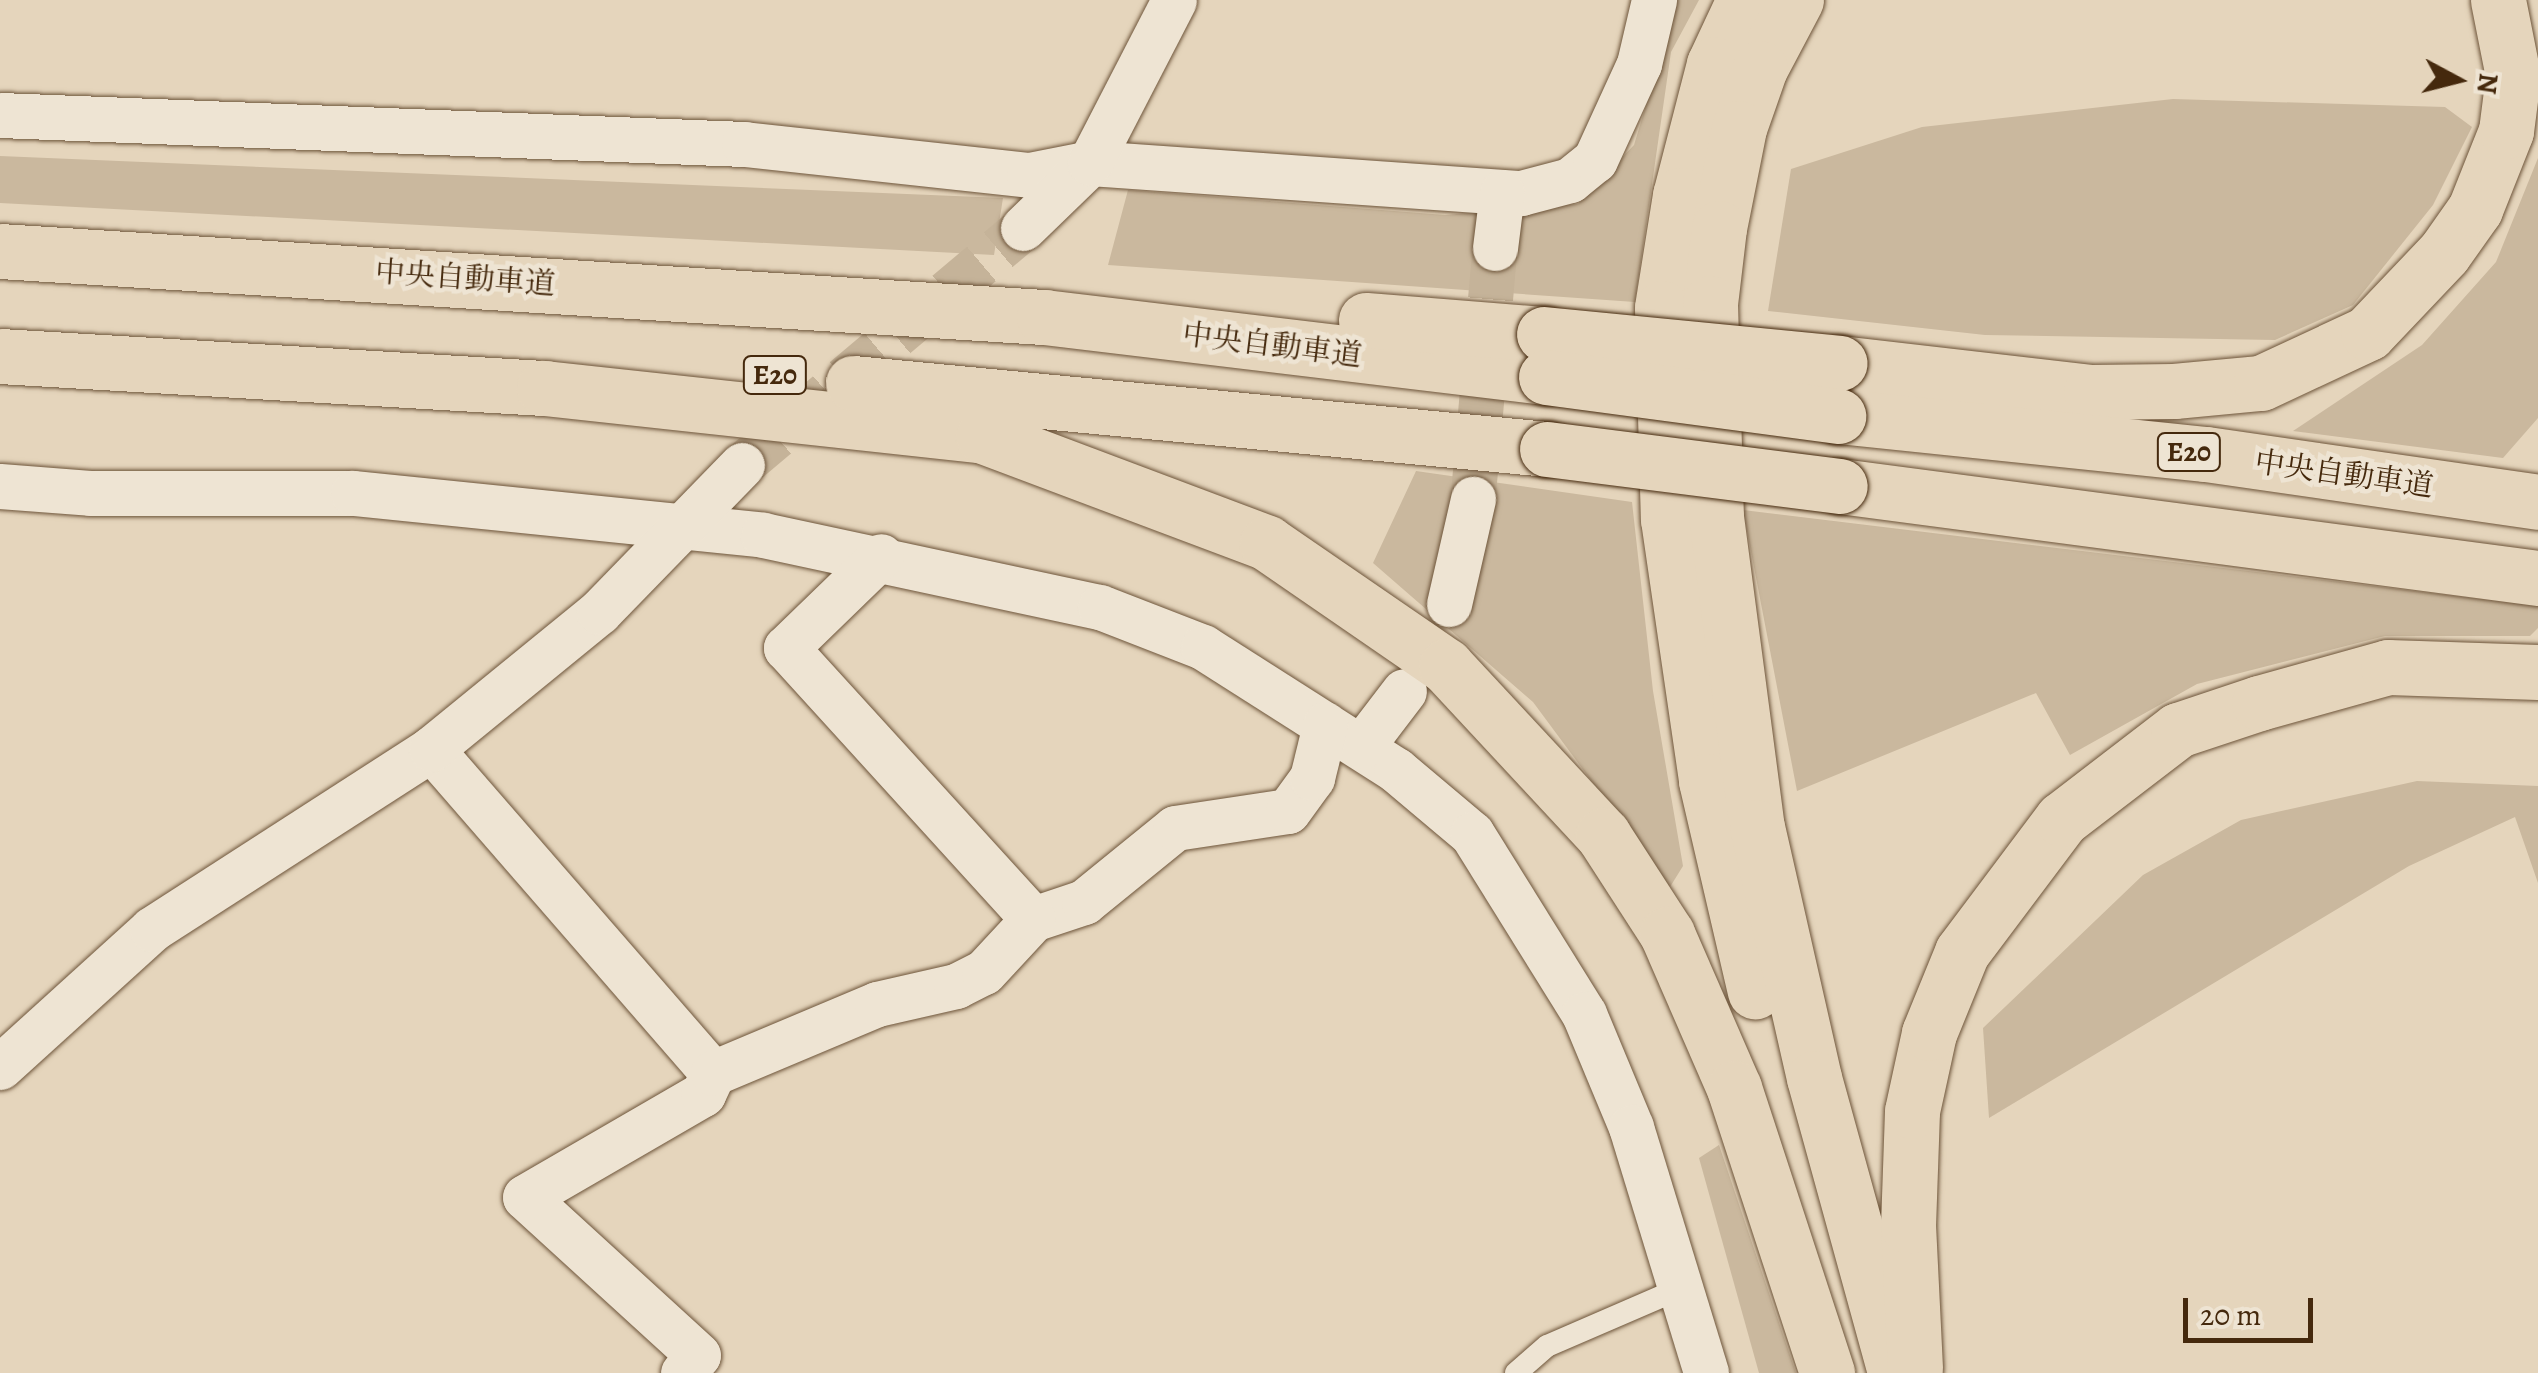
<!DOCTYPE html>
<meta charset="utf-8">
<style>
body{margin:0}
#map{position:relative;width:2538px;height:1373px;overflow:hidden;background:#e5d5bc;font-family:Alegreya,"Noto Serif JP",serif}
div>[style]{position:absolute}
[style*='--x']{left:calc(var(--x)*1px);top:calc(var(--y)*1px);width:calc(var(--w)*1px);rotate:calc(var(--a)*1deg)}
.green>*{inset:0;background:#cab89e}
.minor-tunnel>*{height:45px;margin-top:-22.5px;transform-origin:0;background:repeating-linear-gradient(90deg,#c5b399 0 45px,transparent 0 67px)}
.roads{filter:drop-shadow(0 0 2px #6d5439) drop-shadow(0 0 2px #6d5439)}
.service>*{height:22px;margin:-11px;padding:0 11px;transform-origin:11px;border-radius:11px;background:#eee4d3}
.minor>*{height:45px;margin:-22.5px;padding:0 22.5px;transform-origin:22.5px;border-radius:22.5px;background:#eee4d3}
.motorway>*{height:55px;margin:-27.5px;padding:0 27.5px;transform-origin:27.5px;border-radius:27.5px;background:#e5d5bc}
.bridges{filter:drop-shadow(0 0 2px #45290d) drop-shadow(0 0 2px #45290d)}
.motorway-bridge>*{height:55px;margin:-27.5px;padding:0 27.5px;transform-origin:27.5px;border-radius:27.5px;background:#e5d5bc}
span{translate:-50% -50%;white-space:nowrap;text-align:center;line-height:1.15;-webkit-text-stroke:9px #eee4d3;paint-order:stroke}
.shield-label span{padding:2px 8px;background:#eee4d3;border:2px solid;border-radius:8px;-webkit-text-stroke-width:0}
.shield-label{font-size:28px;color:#45290d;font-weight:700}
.street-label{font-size:30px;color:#45290d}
.north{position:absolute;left:2408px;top:30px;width:100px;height:100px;-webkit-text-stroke:8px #eee4d3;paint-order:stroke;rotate:97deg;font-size:28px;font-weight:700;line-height:40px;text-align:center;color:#45290d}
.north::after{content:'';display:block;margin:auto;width:35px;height:45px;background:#45290d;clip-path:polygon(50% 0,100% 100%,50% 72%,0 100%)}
.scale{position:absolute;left:2183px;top:1298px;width:130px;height:45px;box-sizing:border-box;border:5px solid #45290d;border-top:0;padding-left:12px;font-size:30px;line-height:35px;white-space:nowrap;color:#45290d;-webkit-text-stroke:8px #eee4d3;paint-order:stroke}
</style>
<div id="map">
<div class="green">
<i style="clip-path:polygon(1678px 0,1699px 0,1671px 52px,1635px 302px,1108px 265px,1128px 190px,1445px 215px,1578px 204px,1634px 145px)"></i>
<i style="clip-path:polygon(2173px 99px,2445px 107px,2472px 127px,2433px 205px,2353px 305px,2275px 340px,1985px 335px,1768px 311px,1791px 169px,1922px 127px)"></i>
<i style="clip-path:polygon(0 156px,1003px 198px,994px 255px,0 203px)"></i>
<i style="clip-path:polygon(2538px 158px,2538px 418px,2503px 458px,2293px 431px,2422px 345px,2496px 262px)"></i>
<i style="clip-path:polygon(1416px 471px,1632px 502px,1653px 691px,1683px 866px,1670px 887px,1533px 702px,1373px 563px)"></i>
<i style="clip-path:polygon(1743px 510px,2538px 606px,2538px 628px,2530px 636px,2385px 636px,2197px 684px,2070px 755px,2036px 693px,1797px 791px)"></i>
<i style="clip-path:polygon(2417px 781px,2538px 786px,2538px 883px,2515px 817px,2409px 866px,1989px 1118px,1983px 1028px,2143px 875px,2241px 820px)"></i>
<i style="clip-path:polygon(1719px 1145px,1796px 1373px,1759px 1373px,1699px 1158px)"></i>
</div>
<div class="minor-tunnel">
<i style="--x:742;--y:465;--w:368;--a:-40.1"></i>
<i style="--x:1473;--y:499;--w:252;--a:-85"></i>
</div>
<div class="roads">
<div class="service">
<i style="--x:1516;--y:1373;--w:41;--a:-41.1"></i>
<i style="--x:1547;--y:1346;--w:144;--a:-23.4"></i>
</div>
<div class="minor">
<i style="--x:0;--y:115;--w:745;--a:2.23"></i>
<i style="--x:744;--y:144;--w:287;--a:6.2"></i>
<i style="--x:1029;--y:175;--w:62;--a:-11.1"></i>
<i style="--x:1090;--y:163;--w:432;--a:4"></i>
<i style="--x:1521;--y:193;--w:51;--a:-14.9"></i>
<i style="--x:1570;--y:180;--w:32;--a:-39"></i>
<i style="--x:1595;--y:160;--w:106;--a:-65.4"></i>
<i style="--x:1639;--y:64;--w:66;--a:-76.8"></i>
<i style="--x:1023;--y:228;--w:93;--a:-44.1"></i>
<i style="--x:1090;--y:163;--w:183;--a:-62.7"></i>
<i style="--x:1495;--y:248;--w:56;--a:-82.9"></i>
<i style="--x:0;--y:486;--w:90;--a:4.4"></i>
<i style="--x:90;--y:493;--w:263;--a:0"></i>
<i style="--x:353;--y:493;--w:412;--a:5.8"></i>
<i style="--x:763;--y:535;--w:345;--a:12.1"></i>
<i style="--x:1100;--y:607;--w:110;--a:21.2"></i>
<i style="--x:1203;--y:647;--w:229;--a:32.5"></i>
<i style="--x:1396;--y:770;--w:99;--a:40.1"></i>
<i style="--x:1472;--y:834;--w:212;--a:58.1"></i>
<i style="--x:1584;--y:1014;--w:122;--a:67.4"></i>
<i style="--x:1631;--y:1127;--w:257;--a:73"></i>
<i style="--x:1449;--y:604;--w:108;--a:-77.1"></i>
<i style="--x:1362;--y:746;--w:69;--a:-52.6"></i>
<i style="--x:431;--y:749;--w:430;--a:49"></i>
<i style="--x:1033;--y:919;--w:54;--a:-18.4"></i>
<i style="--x:1084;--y:902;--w:117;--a:-39.1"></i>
<i style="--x:1175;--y:828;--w:114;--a:-8.6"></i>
<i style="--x:1288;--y:811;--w:41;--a:-54"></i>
<i style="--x:1312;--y:778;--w:55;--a:-76.2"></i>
<i style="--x:0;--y:1067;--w:205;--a:-42.2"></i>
<i style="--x:152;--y:929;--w:332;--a:-32.8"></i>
<i style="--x:431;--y:749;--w:217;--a:-39.2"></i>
<i style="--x:599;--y:612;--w:205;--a:-45.8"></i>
<i style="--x:683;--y:1373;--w:23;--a:-50"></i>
<i style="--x:698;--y:1355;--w:234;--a:-137.6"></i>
<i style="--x:525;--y:1197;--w:206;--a:-30.1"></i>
<i style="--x:703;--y:1094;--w:23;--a:-65"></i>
<i style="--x:713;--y:1073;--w:178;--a:-22.8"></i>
<i style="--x:877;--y:1004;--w:81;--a:-12.8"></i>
<i style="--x:956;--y:986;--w:31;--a:-27"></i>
<i style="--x:984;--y:972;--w:72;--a:-47.2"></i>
<i style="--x:1033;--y:919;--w:367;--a:-132.3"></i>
<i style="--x:786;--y:648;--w:132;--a:-44.1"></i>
</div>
<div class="motorway">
<i style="--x:1744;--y:0;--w:71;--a:115.1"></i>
<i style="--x:1714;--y:64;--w:135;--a:104.5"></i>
<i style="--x:1680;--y:195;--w:114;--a:99.1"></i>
<i style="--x:1662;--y:308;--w:211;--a:88.4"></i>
<i style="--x:1668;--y:519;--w:265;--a:81.7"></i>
<i style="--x:1706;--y:781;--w:216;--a:76.9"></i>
<i style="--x:1796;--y:0;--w:77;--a:117.9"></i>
<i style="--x:1760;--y:68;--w:64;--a:109.3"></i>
<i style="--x:1739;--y:128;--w:102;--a:101.3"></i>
<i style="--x:1719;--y:228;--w:76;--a:96.8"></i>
<i style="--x:1710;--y:303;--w:214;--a:88.4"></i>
<i style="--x:1716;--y:517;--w:313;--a:82.5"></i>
<i style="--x:1757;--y:827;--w:257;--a:77.2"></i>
<i style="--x:1814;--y:1078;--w:306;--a:74.6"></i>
<i style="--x:0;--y:251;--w:1046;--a:3.62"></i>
<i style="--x:1044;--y:317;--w:506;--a:6.82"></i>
<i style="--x:1366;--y:320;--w:179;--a:4.5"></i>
<i style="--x:0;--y:356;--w:545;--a:3.37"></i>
<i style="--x:544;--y:388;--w:442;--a:6.2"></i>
<i style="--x:983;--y:436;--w:303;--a:20.6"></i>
<i style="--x:1267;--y:543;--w:217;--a:34.5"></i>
<i style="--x:1446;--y:666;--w:231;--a:47.1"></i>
<i style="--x:1603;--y:835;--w:118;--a:57.1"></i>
<i style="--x:1667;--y:934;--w:168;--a:66.5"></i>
<i style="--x:1734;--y:1088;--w:300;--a:71.9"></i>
<i style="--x:1840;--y:363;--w:253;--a:6.6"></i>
<i style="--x:2091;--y:392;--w:83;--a:-0.7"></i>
<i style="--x:2174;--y:391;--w:87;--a:-5.3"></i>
<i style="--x:2261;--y:383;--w:118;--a:-25"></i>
<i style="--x:2368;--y:333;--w:110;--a:-46.5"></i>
<i style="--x:2444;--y:253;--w:54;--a:-54.8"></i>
<i style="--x:2475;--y:209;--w:84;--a:-68.3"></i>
<i style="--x:2506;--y:131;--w:55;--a:-82.7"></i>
<i style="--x:2513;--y:76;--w:77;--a:-101.2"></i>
<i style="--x:853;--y:383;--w:697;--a:5.43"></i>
<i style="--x:1838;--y:416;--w:370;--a:5.9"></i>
<i style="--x:2206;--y:454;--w:335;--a:8.2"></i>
<i style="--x:1840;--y:486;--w:704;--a:7.51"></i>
<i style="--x:1915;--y:1368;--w:142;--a:-92.8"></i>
<i style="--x:1908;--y:1226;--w:115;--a:-88"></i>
<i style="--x:1912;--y:1111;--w:80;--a:-77.7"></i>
<i style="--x:1929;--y:1033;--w:87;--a:-67.8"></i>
<i style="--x:1962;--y:952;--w:166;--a:-53.1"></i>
<i style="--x:2062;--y:819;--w:146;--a:-37.5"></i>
<i style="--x:2178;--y:730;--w:85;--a:-18.4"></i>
<i style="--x:2259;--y:703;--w:134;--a:-15.6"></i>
<i style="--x:2388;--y:667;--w:150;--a:1.9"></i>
</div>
</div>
<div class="bridges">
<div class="motorway-bridge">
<i style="--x:1544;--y:334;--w:297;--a:5.6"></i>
<i style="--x:1546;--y:377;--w:295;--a:7.6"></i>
<i style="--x:1547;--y:449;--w:295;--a:7.2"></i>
</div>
</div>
<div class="shield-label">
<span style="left:775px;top:375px">E20</span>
<span style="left:2189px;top:452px">E20</span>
</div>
<div class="street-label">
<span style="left:465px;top:278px;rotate:4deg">中央自動車道</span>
<span style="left:1272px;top:345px;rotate:7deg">中央自動車道</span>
<span style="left:2344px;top:474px;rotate:8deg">中央自動車道</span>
</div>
<div class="north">N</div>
<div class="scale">20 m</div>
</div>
